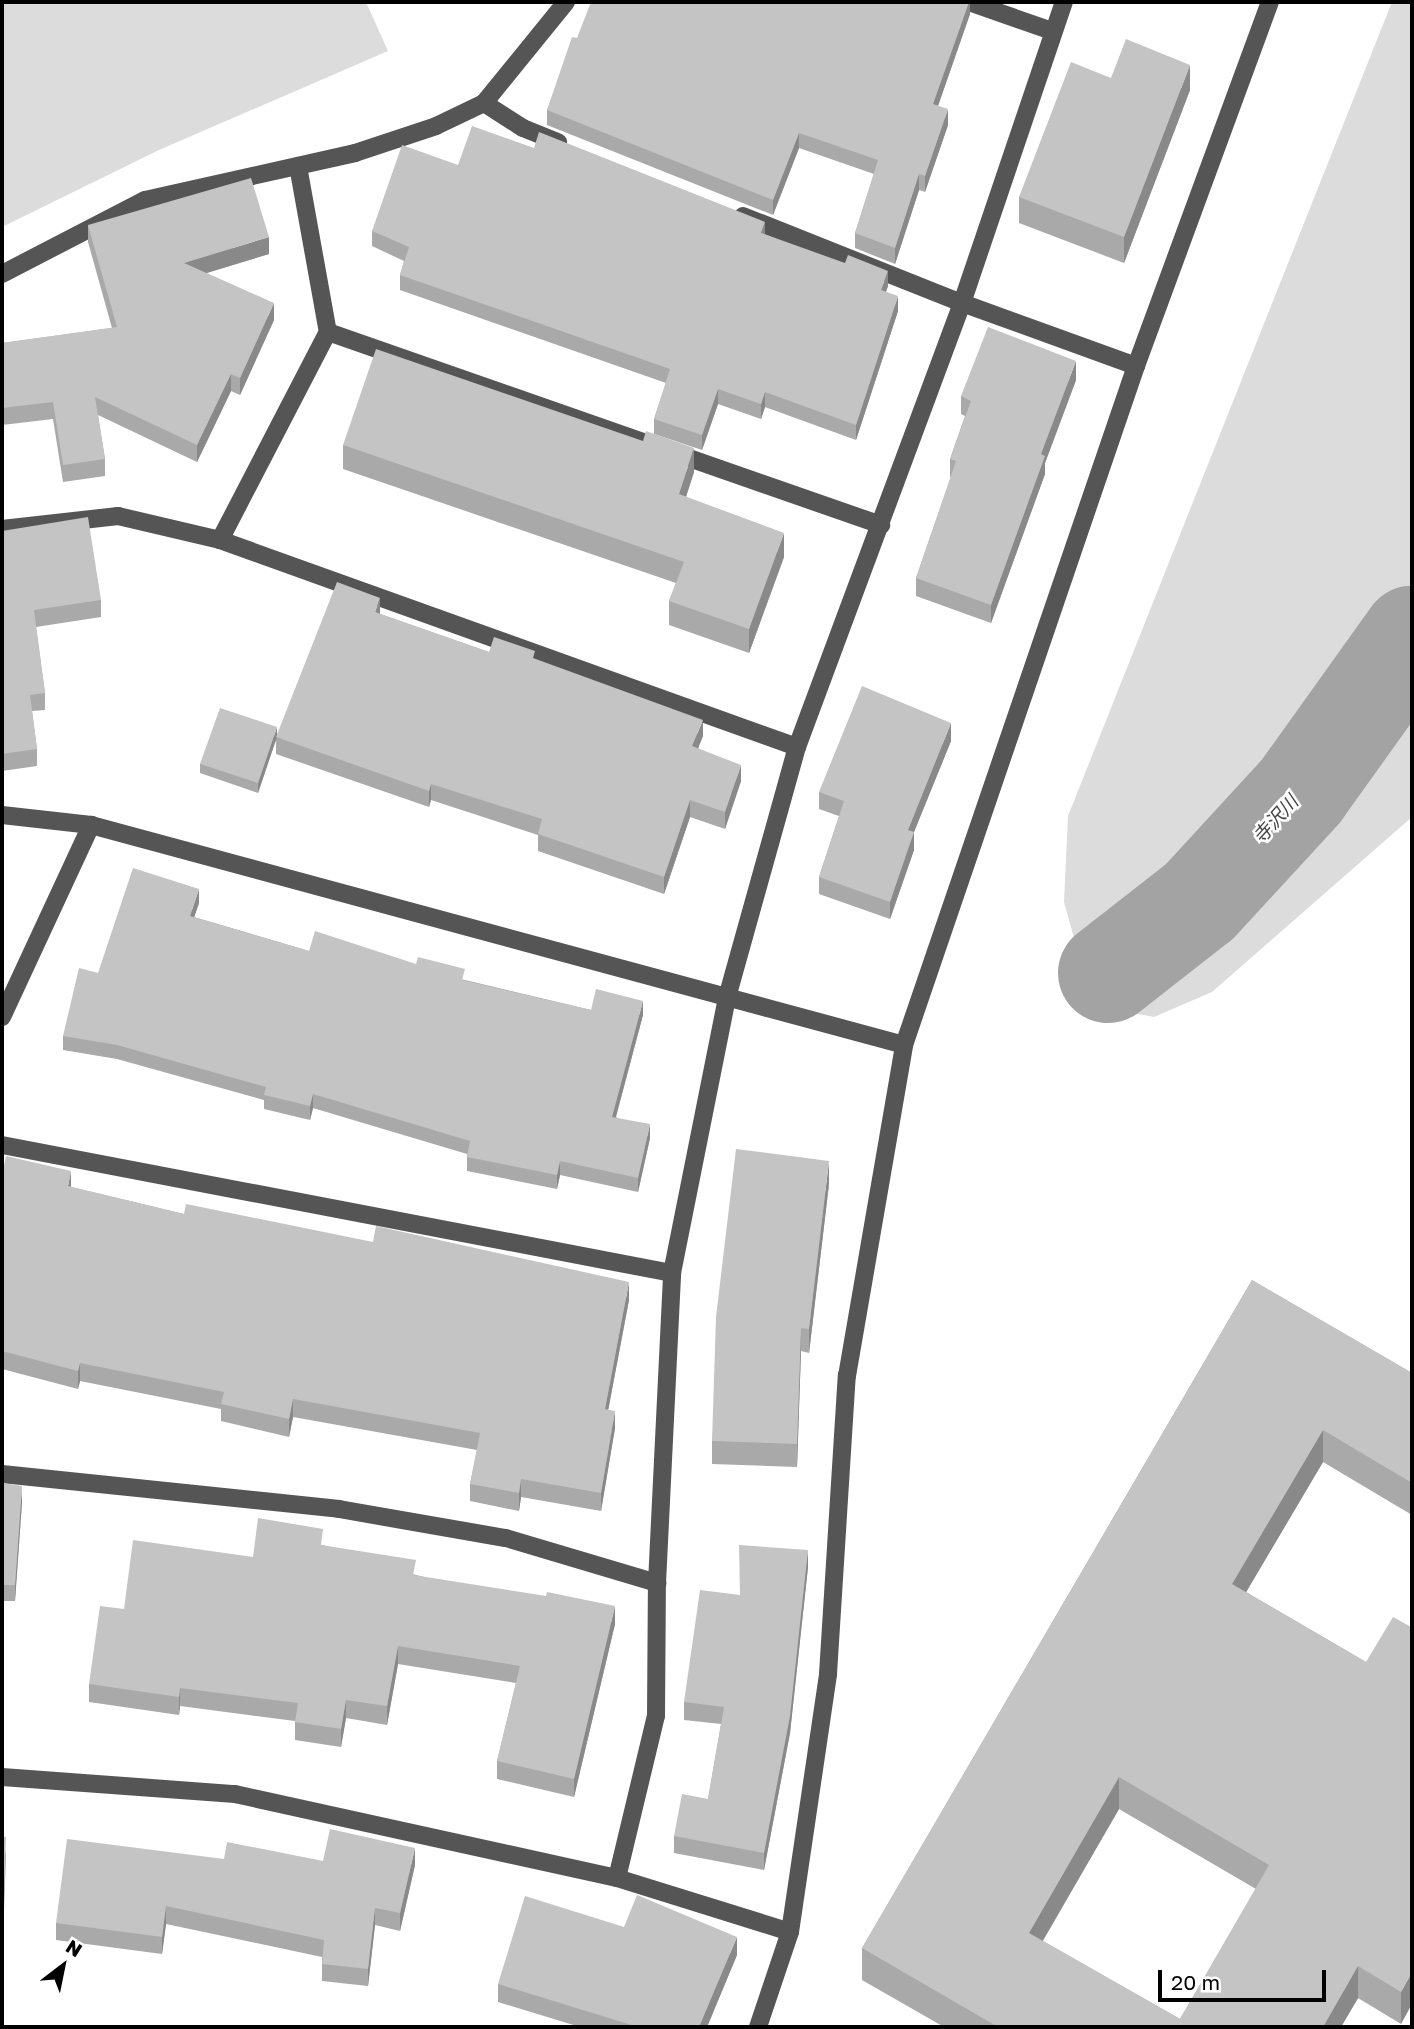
<!DOCTYPE html>
<meta charset="utf-8">
<style>
body{margin:0}
#map{position:relative;width:1414px;height:2029px;overflow:hidden;background:#fff;font-family:"Golos Text","Noto Sans JP",sans-serif}
div>[style]{position:absolute}
[style*='--x']{left:calc(var(--x)*1px);top:calc(var(--y)*1px);width:calc(var(--w)*1px);rotate:calc(var(--a)*1deg)}
.green>*{inset:0;background:#dcdcdc}
.river>*{height:100px;margin:-50px;padding:0 50px;transform-origin:50px;border-radius:50px;background:#a3a3a3}
.minor>*{height:18px;margin:-9px;padding:0 9px;transform-origin:9px;border-radius:9px;background:#555}
.wall>*{inset:0;background:#a9a9a9}
.shaded-wall>*{inset:0;background:#898989}
.building>*{inset:0;background:#c4c4c4}
span{translate:-50% -50%;white-space:nowrap;text-align:center;line-height:1.15;-webkit-text-stroke:5px #fff;paint-order:stroke}
.water-label{font-size:19px;color:#444;font-style:italic}
.frame{position:absolute;inset:0;border:4px solid #000;pointer-events:none}
.north{position:absolute;left:28px;top:1931px;width:70px;height:70px;-webkit-text-stroke:5px #fff;paint-order:stroke;rotate:32deg;font-size:19px;font-weight:700;line-height:28px;text-align:center;color:#000}
.north::after{content:'';display:block;margin:auto;width:24px;height:32px;background:#000;clip-path:polygon(50% 0,100% 100%,50% 72%,0 100%)}
.scale{position:absolute;left:1158px;top:1970px;width:168px;height:32px;box-sizing:border-box;border:4px solid #000;border-top:0;padding-left:9px;font-size:21px;line-height:24px;white-space:nowrap;color:#000;-webkit-text-stroke:5px #fff;paint-order:stroke}
</style>
<div id="map">
<div class="green">
<i style="clip-path:polygon(2px 2px,366px 2px,388px 51px,159px 150px,2px 227px)"></i>
<i style="clip-path:polygon(1392px 2px,1412px 2px,1412px 817px,1212px 992px,1154px 1017px,1112px 1009px,1088px 988px,1064px 902px,1068px 816px)"></i>
</div>
<div class="river">
<i style="--x:1108;--y:973;--w:115;--a:-38"></i>
<i style="--x:1199;--y:902;--w:151;--a:-47.4"></i>
<i style="--x:1301;--y:791;--w:191;--a:-54.4"></i>
</div>
<div class="minor">
<i style="--x:969;--y:2;--w:88;--a:19.3"></i>
<i style="--x:484;--y:103;--w:46;--a:32.7"></i>
<i style="--x:523;--y:128;--w:38;--a:22"></i>
<i style="--x:298;--y:166;--w:169;--a:79.8"></i>
<i style="--x:743;--y:216;--w:236;--a:21.7"></i>
<i style="--x:962;--y:303;--w:318;--a:-71.3"></i>
<i style="--x:2;--y:274;--w:161;--a:-27.4"></i>
<i style="--x:145;--y:200;--w:215;--a:-12.6"></i>
<i style="--x:355;--y:153;--w:85;--a:-18.4"></i>
<i style="--x:436;--y:126;--w:53;--a:-25.6"></i>
<i style="--x:484;--y:103;--w:130;--a:-50.9"></i>
<i style="--x:2;--y:529;--w:117;--a:-6.4"></i>
<i style="--x:118;--y:516;--w:105;--a:13.2"></i>
<i style="--x:220;--y:540;--w:613;--a:19.74"></i>
<i style="--x:220;--y:540;--w:234;--a:-62.6"></i>
<i style="--x:328;--y:332;--w:586;--a:19.24"></i>
<i style="--x:2;--y:815;--w:90;--a:6.4"></i>
<i style="--x:91;--y:825;--w:842;--a:15.14"></i>
<i style="--x:2;--y:1017;--w:212;--a:-65.1"></i>
<i style="--x:2;--y:1145;--w:682;--a:10.82"></i>
<i style="--x:2;--y:1474;--w:339;--a:5.9"></i>
<i style="--x:339;--y:1509;--w:169;--a:9.9"></i>
<i style="--x:506;--y:1538;--w:158;--a:16.6"></i>
<i style="--x:2;--y:1777;--w:234;--a:4.2"></i>
<i style="--x:235;--y:1794;--w:391;--a:12.4"></i>
<i style="--x:617;--y:1878;--w:181;--a:17.3"></i>
<i style="--x:617;--y:1878;--w:167;--a:-76.5"></i>
<i style="--x:656;--y:1716;--w:133;--a:-89.6"></i>
<i style="--x:657;--y:1583;--w:310;--a:-87.2"></i>
<i style="--x:672;--y:1273;--w:285;--a:-78.7"></i>
<i style="--x:728;--y:994;--w:256;--a:-74.4"></i>
<i style="--x:797;--y:747;--w:474;--a:-69.6"></i>
<i style="--x:962;--y:303;--w:185;--a:19.9"></i>
<i style="--x:758;--y:2027;--w:100;--a:-71.4"></i>
<i style="--x:790;--y:1932;--w:261;--a:-81.6"></i>
<i style="--x:828;--y:1674;--w:299;--a:-86.4"></i>
<i style="--x:847;--y:1376;--w:336;--a:-80.2"></i>
<i style="--x:904;--y:1045;--w:718;--a:-71.14"></i>
<i style="--x:1136;--y:366;--w:388;--a:-69.8"></i>
</div>
<div class="wall">
<i style="clip-path:polygon(970px 2px,970px 14px,938px 106px,948px 125px,925px 192px,919px 190px,895px 264px,855px 248px,855px 233px,874px 174px,799px 148px,773px 215px,547px 125px,547px 110px,577px 38px)"></i>
<i style="clip-path:polygon(1111px 78px,1190px 90px,1124px 263px,1019px 223px,1019px 197px)"></i>
<i style="clip-path:polygon(458px 165px,765px 235px,888px 286px,886px 292px,898px 311px,856px 440px,765px 407px,761px 419px,718px 404px,702px 450px,654px 434px,654px 419px,666px 383px,400px 290px,400px 275px,404px 261px,372px 246px,372px 231px)"></i>
<i style="clip-path:polygon(88px 225px,269px 254px,206px 273px,274px 320px,240px 395px,231px 391px,197px 462px,98px 415px,105px 459px,105px 476px,63px 482px,53px 419px,2px 425px,2px 343px,112px 328px,88px 242px)"></i>
<i style="clip-path:polygon(1076px 380px,1045px 463px,1045px 474px,991px 623px,916px 596px,916px 578px,951px 477px,950px 477px,950px 459px,965px 416px,961px 414px,961px 396px)"></i>
<i style="clip-path:polygon(343px 445px,694px 472px,686px 497px,784px 557px,749px 653px,669px 625px,669px 601px,676px 583px,343px 469px)"></i>
<i style="clip-path:polygon(2px 531px,101px 600px,101px 617px,36px 627px,45px 693px,45px 710px,32px 711px,37px 749px,37px 766px,2px 771px)"></i>
<i style="clip-path:polygon(380px 614px,489px 652px,535px 659px,703px 736px,698px 748px,741px 781px,725px 829px,690px 817px,664px 894px,538px 851px,538px 835px,431px 800px,429px 807px,276px 754px,276px 739px,258px 793px,200px 773px,200px 764px,277px 735px)"></i>
<i style="clip-path:polygon(951px 741px,914px 832px,914px 850px,890px 919px,819px 894px,819px 877px,839px 816px,819px 809px,819px 792px)"></i>
<i style="clip-path:polygon(199px 903px,194px 917px,309px 951px,465px 980px,591px 1010px,643px 1015px,616px 1117px,650px 1138px,638px 1192px,560px 1175px,557px 1189px,467px 1171px,467px 1154px,313px 1108px,310px 1120px,264px 1109px,264px 1100px,117px 1059px,63px 1050px,63px 1036px)"></i>
<i style="clip-path:polygon(2px 1175px,71px 1187px,184px 1214px,629px 1300px,608px 1410px,615px 1428px,601px 1511px,521px 1497px,519px 1511px,470px 1501px,470px 1484px,477px 1450px,293px 1417px,289px 1437px,221px 1421px,221px 1409px,80px 1381px,78px 1389px,2px 1369px)"></i>
<i style="clip-path:polygon(829px 1184px,809px 1353px,801px 1351px,797px 1467px,712px 1464px,712px 1441px)"></i>
<i style="clip-path:polygon(evenodd,1252px 1280px,1412px 1373px,1412px 1515px,1323px 1462px,1246px 1592px,1366px 1662px,1411px 1627px,1401px 2024px,1358px 1998px,1341px 2027px,944px 2027px,862px 1980px,862px 1948px,1252px 1280px,1119px 1809px,1256px 1889px,1180px 2019px,1043px 1941px,1119px 1809px)"></i>
<i style="clip-path:polygon(2px 1483px,22px 1502px,15px 1601px,2px 1601px)"></i>
<i style="clip-path:polygon(323px 1545px,416px 1575px,615px 1624px,574px 1797px,497px 1779px,497px 1761px,516px 1683px,398px 1664px,387px 1725px,346px 1718px,341px 1747px,295px 1740px,295px 1721px,180px 1706px,179px 1715px,89px 1702px,89px 1684px,124px 1609px,253px 1557px)"></i>
<i style="clip-path:polygon(808px 1567px,790px 1733px,764px 1870px,674px 1853px,674px 1836px,708px 1799px,721px 1724px,684px 1720px,684px 1702px,740px 1595px)"></i>
<i style="clip-path:polygon(2px 1836px,6px 1855px,3px 1939px,2px 1939px)"></i>
<i style="clip-path:polygon(224px 1859px,323px 1861px,415px 1865px,400px 1931px,375px 1925px,368px 1986px,322px 1981px,322px 1957px,166px 1924px,162px 1954px,56px 1940px,56px 1923px)"></i>
<i style="clip-path:polygon(624px 1927px,737px 1955px,707px 2027px,580px 2027px,498px 2002px,498px 1984px)"></i>
</div>
<div class="shaded-wall">
<i style="clip-path:polygon(969px 2px,970px 2px,970px 14px,933px 120px,933px 104px)"></i>
<i style="clip-path:polygon(1190px 65px,1190px 90px,1124px 263px,1124px 237px)"></i>
<i style="clip-path:polygon(948px 109px,948px 125px,925px 192px,925px 176px)"></i>
<i style="clip-path:polygon(799px 133px,799px 148px,773px 215px,773px 200px)"></i>
<i style="clip-path:polygon(919px 174px,919px 190px,895px 264px,895px 248px)"></i>
<i style="clip-path:polygon(765px 222px,765px 237px,761px 233px)"></i>
<i style="clip-path:polygon(269px 237px,269px 254px,184px 280px,184px 263px)"></i>
<i style="clip-path:polygon(888px 271px,888px 286px,881px 305px,881px 290px)"></i>
<i style="clip-path:polygon(898px 296px,898px 311px,856px 440px,856px 425px)"></i>
<i style="clip-path:polygon(274px 303px,274px 320px,240px 395px,240px 378px)"></i>
<i style="clip-path:polygon(1076px 361px,1076px 380px,1045px 463px,1045px 474px,991px 623px,991px 605px,1041px 454px)"></i>
<i style="clip-path:polygon(231px 374px,231px 391px,197px 462px,197px 445px)"></i>
<i style="clip-path:polygon(718px 389px,718px 404px,702px 450px,702px 435px)"></i>
<i style="clip-path:polygon(765px 392px,765px 407px,761px 419px,761px 404px)"></i>
<i style="clip-path:polygon(694px 448px,694px 472px,679px 518px,679px 494px)"></i>
<i style="clip-path:polygon(784px 533px,784px 557px,749px 653px,749px 629px)"></i>
<i style="clip-path:polygon(380px 598px,380px 615px,375px 612px)"></i>
<i style="clip-path:polygon(703px 720px,703px 736px,692px 763px,692px 746px)"></i>
<i style="clip-path:polygon(951px 723px,951px 741px,914px 832px,914px 850px,890px 919px,890px 902px,908px 830px)"></i>
<i style="clip-path:polygon(277px 727px,277px 737px,258px 793px,258px 783px)"></i>
<i style="clip-path:polygon(741px 765px,741px 781px,725px 829px,725px 812px)"></i>
<i style="clip-path:polygon(431px 784px,431px 800px,429px 807px,429px 791px)"></i>
<i style="clip-path:polygon(690px 800px,690px 817px,664px 894px,664px 877px)"></i>
<i style="clip-path:polygon(199px 889px,199px 903px,190px 930px,190px 916px)"></i>
<i style="clip-path:polygon(643px 1001px,643px 1015px,612px 1131px,612px 1117px)"></i>
<i style="clip-path:polygon(313px 1094px,313px 1108px,310px 1120px,310px 1106px)"></i>
<i style="clip-path:polygon(650px 1124px,650px 1138px,638px 1192px,638px 1178px)"></i>
<i style="clip-path:polygon(560px 1161px,560px 1175px,557px 1189px,557px 1175px)"></i>
<i style="clip-path:polygon(829px 1161px,829px 1184px,809px 1353px,809px 1329px)"></i>
<i style="clip-path:polygon(71px 1171px,71px 1189px,68px 1186px)"></i>
<i style="clip-path:polygon(629px 1282px,629px 1300px,605px 1427px,605px 1409px)"></i>
<i style="clip-path:polygon(801px 1328px,801px 1351px,797px 1467px,797px 1444px)"></i>
<i style="clip-path:polygon(80px 1363px,80px 1381px,78px 1389px,78px 1371px)"></i>
<i style="clip-path:polygon(293px 1399px,293px 1417px,289px 1437px,289px 1419px)"></i>
<i style="clip-path:polygon(615px 1411px,615px 1428px,601px 1511px,601px 1493px)"></i>
<i style="clip-path:polygon(1323px 1430px,1323px 1462px,1232px 1616px,1232px 1584px)"></i>
<i style="clip-path:polygon(521px 1479px,521px 1497px,519px 1511px,519px 1493px)"></i>
<i style="clip-path:polygon(22px 1486px,22px 1502px,15px 1601px,15px 1585px)"></i>
<i style="clip-path:polygon(808px 1550px,808px 1567px,790px 1733px,764px 1870px,764px 1853px)"></i>
<i style="clip-path:polygon(615px 1606px,615px 1624px,574px 1797px,574px 1779px)"></i>
<i style="clip-path:polygon(398px 1646px,398px 1664px,387px 1725px,387px 1706px)"></i>
<i style="clip-path:polygon(180px 1688px,180px 1706px,179px 1715px,179px 1697px)"></i>
<i style="clip-path:polygon(346px 1700px,346px 1718px,341px 1747px,341px 1729px)"></i>
<i style="clip-path:polygon(1119px 1777px,1119px 1809px,1029px 1964px,1029px 1933px)"></i>
<i style="clip-path:polygon(415px 1848px,415px 1865px,400px 1931px,400px 1913px)"></i>
<i style="clip-path:polygon(166px 1906px,166px 1924px,162px 1954px,162px 1937px)"></i>
<i style="clip-path:polygon(375px 1908px,375px 1925px,368px 1986px,368px 1969px)"></i>
<i style="clip-path:polygon(737px 1937px,737px 1955px,707px 2027px,699px 2027px)"></i>
<i style="clip-path:polygon(1358px 1966px,1358px 1998px,1341px 2027px,1323px 2027px)"></i>
<i style="clip-path:polygon(1412px 1972px,1412px 2004px,1401px 2024px,1401px 1992px)"></i>
</div>
<div class="building">
<i style="clip-path:polygon(591px 2px,969px 2px,933px 104px,948px 109px,925px 176px,919px 174px,895px 248px,855px 233px,878px 160px,799px 133px,773px 200px,547px 110px,572px 37px,577px 38px)"></i>
<i style="clip-path:polygon(1126px 39px,1190px 65px,1124px 237px,1019px 197px,1071px 62px,1111px 78px)"></i>
<i style="clip-path:polygon(472px 126px,534px 148px,539px 132px,765px 222px,761px 233px,845px 263px,848px 255px,888px 271px,881px 290px,898px 296px,856px 425px,765px 392px,761px 404px,718px 389px,702px 435px,654px 419px,670px 369px,400px 275px,409px 247px,372px 231px,402px 145px,458px 165px)"></i>
<i style="clip-path:polygon(251px 178px,269px 237px,184px 263px,274px 303px,240px 378px,231px 374px,197px 445px,95px 397px,105px 459px,63px 465px,53px 402px,2px 408px,2px 343px,117px 327px,88px 225px)"></i>
<i style="clip-path:polygon(988px 327px,1076px 361px,1041px 454px,1045px 456px,991px 605px,916px 578px,956px 461px,950px 459px,971px 401px,961px 396px)"></i>
<i style="clip-path:polygon(376px 349px,643px 441px,646px 431px,694px 448px,679px 494px,784px 533px,749px 629px,669px 601px,684px 562px,343px 445px)"></i>
<i style="clip-path:polygon(88px 517px,101px 600px,34px 610px,45px 693px,30px 695px,37px 749px,2px 754px,2px 531px)"></i>
<i style="clip-path:polygon(337px 582px,380px 598px,375px 612px,489px 652px,494px 637px,535px 651px,533px 658px,703px 720px,692px 746px,741px 765px,725px 812px,690px 800px,664px 877px,538px 834px,542px 819px,431px 784px,429px 791px,276px 737px)"></i>
<i style="clip-path:polygon(862px 686px,951px 723px,908px 830px,914px 832px,890px 902px,819px 877px,844px 801px,819px 792px)"></i>
<i style="clip-path:polygon(220px 708px,277px 727px,258px 783px,200px 764px)"></i>
<i style="clip-path:polygon(133px 868px,199px 889px,190px 916px,309px 951px,315px 931px,416px 964px,418px 957px,465px 969px,462px 980px,591px 1010px,596px 989px,643px 1001px,612px 1117px,650px 1124px,638px 1178px,560px 1161px,557px 1175px,467px 1157px,470px 1141px,313px 1094px,310px 1106px,264px 1095px,266px 1087px,117px 1045px,63px 1036px,79px 968px,98px 973px)"></i>
<i style="clip-path:polygon(736px 1149px,829px 1161px,809px 1329px,801px 1328px,797px 1444px,712px 1441px,716px 1317px)"></i>
<i style="clip-path:polygon(6px 1156px,71px 1171px,68px 1186px,184px 1214px,186px 1204px,373px 1242px,376px 1226px,629px 1282px,605px 1409px,615px 1411px,601px 1493px,521px 1479px,519px 1493px,470px 1484px,480px 1433px,293px 1399px,289px 1419px,221px 1404px,224px 1392px,80px 1363px,78px 1371px,2px 1351px,2px 1175px)"></i>
<i style="clip-path:polygon(evenodd,1252px 1280px,1412px 1373px,1412px 1483px,1323px 1430px,1232px 1584px,1366px 1662px,1393px 1617px,1411px 1627px,1412px 1625px,1412px 1972px,1401px 1992px,1358px 1966px,1323px 2027px,998px 2027px,862px 1948px,1252px 1280px,1119px 1777px,1269px 1865px,1180px 2019px,1029px 1933px,1119px 1777px)"></i>
<i style="clip-path:polygon(2px 1483px,22px 1486px,15px 1585px,2px 1585px)"></i>
<i style="clip-path:polygon(258px 1518px,323px 1529px,321px 1545px,416px 1560px,413px 1575px,546px 1596px,547px 1592px,615px 1606px,574px 1779px,497px 1761px,520px 1666px,398px 1646px,387px 1706px,346px 1700px,341px 1729px,295px 1722px,298px 1703px,180px 1688px,179px 1697px,89px 1684px,100px 1606px,124px 1609px,133px 1540px,253px 1557px)"></i>
<i style="clip-path:polygon(739px 1545px,808px 1550px,790px 1716px,764px 1853px,674px 1836px,682px 1794px,708px 1799px,724px 1707px,684px 1702px,700px 1590px,740px 1595px)"></i>
<i style="clip-path:polygon(330px 1829px,415px 1848px,400px 1913px,375px 1908px,368px 1969px,322px 1964px,324px 1940px,166px 1906px,162px 1937px,56px 1923px,67px 1839px,224px 1859px,227px 1842px,323px 1861px)"></i>
<i style="clip-path:polygon(2px 1836px,6px 1837px,3px 1921px,2px 1921px)"></i>
<i style="clip-path:polygon(637px 1895px,737px 1937px,699px 2027px,638px 2027px,498px 1984px,525px 1896px,624px 1927px)"></i>
</div>
<div class="water-label">
<span style="left:1275px;top:819px;rotate:-48deg">寺沢川</span>
</div>
<div class="frame"></div>
<div class="north">N</div>
<div class="scale">20 m</div>
</div>
